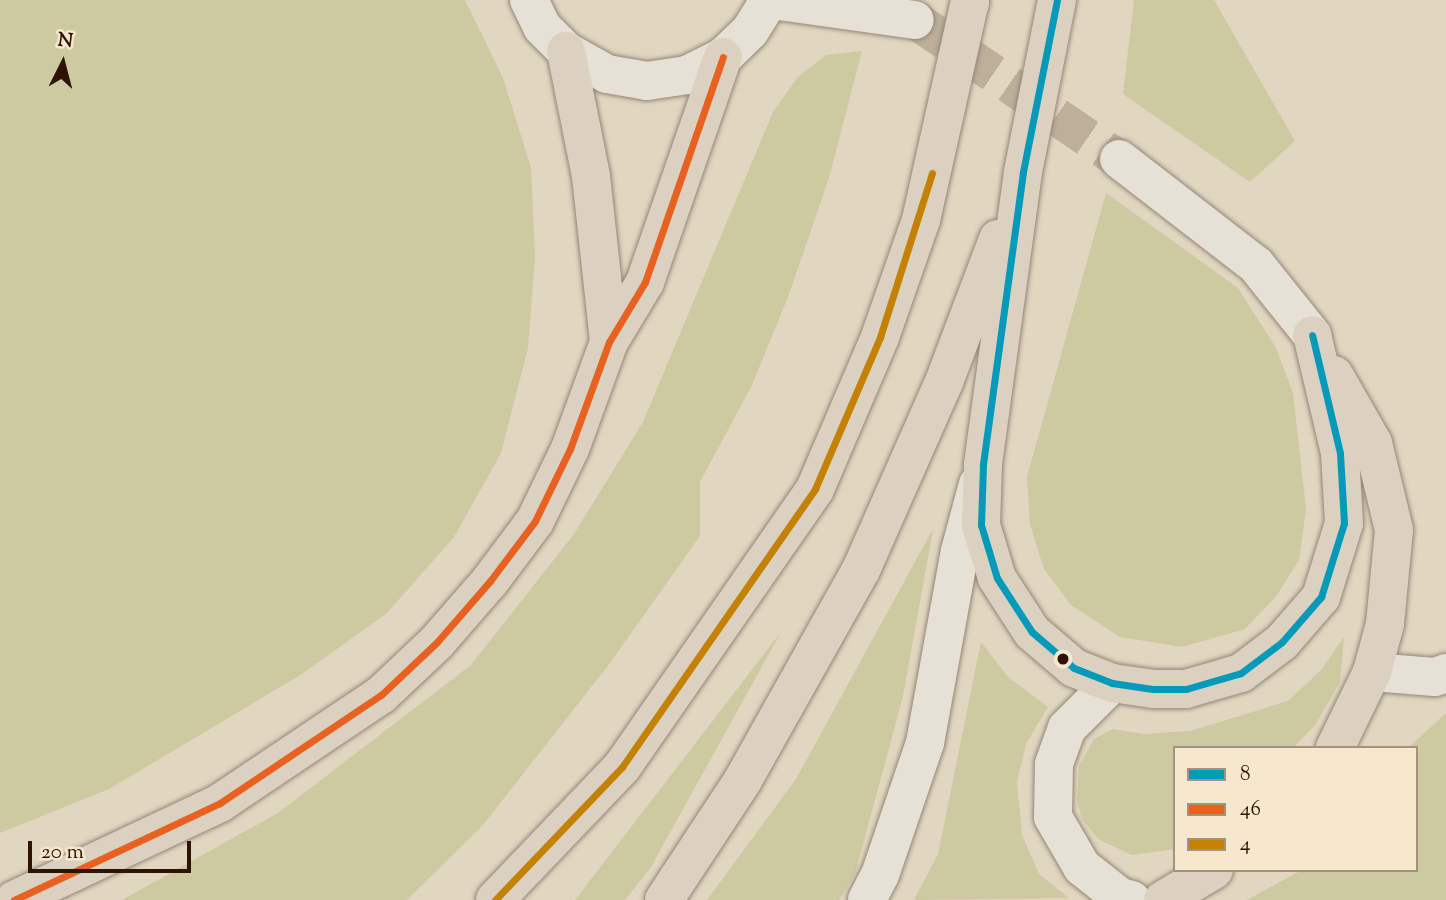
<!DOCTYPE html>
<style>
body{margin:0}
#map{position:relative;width:1446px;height:900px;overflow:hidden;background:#e1d6bf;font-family:"Sorts Mill Goudy",serif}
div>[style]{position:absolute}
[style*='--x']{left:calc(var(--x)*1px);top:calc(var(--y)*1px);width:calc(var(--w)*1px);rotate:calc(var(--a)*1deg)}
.green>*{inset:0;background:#cdc9a1}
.minor-tunnel>*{height:38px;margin-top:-19px;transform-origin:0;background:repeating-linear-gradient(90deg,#bdaf9a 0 38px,transparent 0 57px)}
.roads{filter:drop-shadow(0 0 2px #918779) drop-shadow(0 0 2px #918779)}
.minor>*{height:38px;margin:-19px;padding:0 19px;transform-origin:19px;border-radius:19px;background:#e7e1d5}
.major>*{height:38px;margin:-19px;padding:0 19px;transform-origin:19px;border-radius:19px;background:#dad1c1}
.highway>*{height:38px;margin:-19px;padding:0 19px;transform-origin:19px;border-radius:19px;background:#dad1c1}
.bus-1>*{height:7px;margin:-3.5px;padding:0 3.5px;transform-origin:3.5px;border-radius:3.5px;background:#059aba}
.bus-2>*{height:7px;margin:-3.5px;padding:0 3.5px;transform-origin:3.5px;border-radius:3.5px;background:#e86120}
.bus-3>*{height:7px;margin:-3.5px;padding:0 3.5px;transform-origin:3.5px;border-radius:3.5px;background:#c58101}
.dots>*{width:19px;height:19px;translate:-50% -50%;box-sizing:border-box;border:4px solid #f5e8cc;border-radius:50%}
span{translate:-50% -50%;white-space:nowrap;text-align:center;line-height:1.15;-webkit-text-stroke:5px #f5e8cc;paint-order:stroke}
.legend{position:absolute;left:1173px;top:746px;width:245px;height:126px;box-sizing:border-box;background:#f5e8cc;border:2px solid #a6927c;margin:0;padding:9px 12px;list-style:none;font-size:21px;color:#2f1204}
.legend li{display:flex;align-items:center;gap:14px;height:35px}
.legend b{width:35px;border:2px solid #a6927c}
.north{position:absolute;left:28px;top:28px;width:70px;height:70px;-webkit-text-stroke:5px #f5e8cc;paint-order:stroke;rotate:6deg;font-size:19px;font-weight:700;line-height:28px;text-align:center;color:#2f1204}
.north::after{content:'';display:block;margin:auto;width:24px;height:32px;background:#2f1204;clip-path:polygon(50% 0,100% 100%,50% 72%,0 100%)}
.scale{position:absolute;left:28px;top:841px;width:163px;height:32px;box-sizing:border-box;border:4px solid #2f1204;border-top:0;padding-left:9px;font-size:21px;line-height:24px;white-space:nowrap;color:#2f1204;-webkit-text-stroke:5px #f5e8cc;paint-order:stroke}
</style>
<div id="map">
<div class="green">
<i style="clip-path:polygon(0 0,465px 0,503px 78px,531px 168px,535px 257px,528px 348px,501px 453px,454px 537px,387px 613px,302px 674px,109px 789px,0 833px)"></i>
<i style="clip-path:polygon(1134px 0,1214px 0,1295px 141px,1250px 182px,1123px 94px)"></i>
<i style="clip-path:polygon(862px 51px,829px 178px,788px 297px,752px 385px,700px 482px,700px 536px,610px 663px,483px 825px,407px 900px,122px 900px,278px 813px,471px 665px,574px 534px,643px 422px,773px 112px,798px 77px,826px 55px)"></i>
<i style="clip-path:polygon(1106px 193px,1238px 288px,1276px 348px,1293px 393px,1306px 509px,1299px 560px,1277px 595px,1245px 629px,1182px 647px,1120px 637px,1071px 605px,1044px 569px,1030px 524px,1027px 477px)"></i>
<i style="clip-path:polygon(933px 529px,903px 696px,855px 874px,839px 900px,707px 900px,796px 779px)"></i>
<i style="clip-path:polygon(781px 632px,651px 867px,625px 900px,575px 900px)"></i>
<i style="clip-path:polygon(1344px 637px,1340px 682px,1315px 725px,1293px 748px,1175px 748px,1175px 849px,1132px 855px,1098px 839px,1082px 819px,1077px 800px,1079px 766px,1094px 739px,1113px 729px,1143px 734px,1190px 731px,1288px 701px,1321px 670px)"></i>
<i style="clip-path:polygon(981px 642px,1008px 677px,1048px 707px,1026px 744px,1017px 782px,1022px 835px,1039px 874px,1069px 898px,914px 900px,938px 854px)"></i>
<i style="clip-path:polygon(1446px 713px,1446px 900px,1247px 900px,1302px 870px,1416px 870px,1416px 748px,1408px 748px)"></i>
</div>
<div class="minor-tunnel">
<i style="--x:915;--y:20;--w:247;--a:34.3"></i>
</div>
<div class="roads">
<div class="minor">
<i style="--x:529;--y:0;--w:30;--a:64"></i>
<i style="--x:542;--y:27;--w:34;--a:45"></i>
<i style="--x:566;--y:51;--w:47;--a:29.3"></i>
<i style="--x:607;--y:74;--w:41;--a:9.9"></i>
<i style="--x:647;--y:81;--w:40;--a:-8.5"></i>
<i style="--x:687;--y:75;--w:40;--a:-26.6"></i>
<i style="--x:723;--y:57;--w:37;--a:-44"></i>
<i style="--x:750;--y:31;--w:36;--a:-58"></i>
<i style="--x:772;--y:0;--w:144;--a:8"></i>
<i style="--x:1119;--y:159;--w:173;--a:37.7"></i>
<i style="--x:1256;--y:265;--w:90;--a:51.3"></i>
<i style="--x:1372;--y:672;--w:63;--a:4.5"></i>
<i style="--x:1435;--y:677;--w:12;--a:-20"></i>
<i style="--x:1112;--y:683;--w:64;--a:135"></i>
<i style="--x:1067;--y:728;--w:38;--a:110"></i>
<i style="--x:1054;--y:764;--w:53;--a:91.1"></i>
<i style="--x:1053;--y:817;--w:58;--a:59.9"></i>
<i style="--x:1082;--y:867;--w:48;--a:38.3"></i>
<i style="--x:1120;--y:897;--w:12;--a:14"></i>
<i style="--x:867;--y:900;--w:28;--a:-63"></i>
<i style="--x:880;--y:875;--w:139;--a:-71.2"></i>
<i style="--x:925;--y:743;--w:195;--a:-79.7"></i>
<i style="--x:960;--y:551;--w:69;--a:-75"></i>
</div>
<div class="major">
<i style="--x:1057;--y:0;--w:175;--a:101.2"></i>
<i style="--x:1023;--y:172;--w:296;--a:97.8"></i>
<i style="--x:983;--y:465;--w:60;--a:91.9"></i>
<i style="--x:981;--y:525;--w:55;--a:73.2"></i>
<i style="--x:997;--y:578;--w:64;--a:57.1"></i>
<i style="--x:1032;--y:632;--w:55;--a:40.6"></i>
<i style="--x:1074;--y:668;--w:41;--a:21.5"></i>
<i style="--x:1112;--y:683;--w:41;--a:8.3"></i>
<i style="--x:1153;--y:689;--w:33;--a:0"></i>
<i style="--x:1186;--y:689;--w:57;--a:-16.2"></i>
<i style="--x:1241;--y:673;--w:51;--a:-37.1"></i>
<i style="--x:1282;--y:642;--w:60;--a:-49.1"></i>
<i style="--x:1321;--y:597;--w:77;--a:-72.7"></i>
<i style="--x:1344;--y:523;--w:70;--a:-93.3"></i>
<i style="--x:1340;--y:453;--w:121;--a:-103.3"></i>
<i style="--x:566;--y:51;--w:127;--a:78.7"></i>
<i style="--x:591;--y:176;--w:167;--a:83.8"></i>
<i style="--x:1334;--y:375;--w:78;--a:60.2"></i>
<i style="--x:1373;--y:443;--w:89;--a:76.4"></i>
<i style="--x:1394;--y:530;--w:94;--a:95.5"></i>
<i style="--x:1385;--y:624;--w:50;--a:105.2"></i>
<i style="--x:1372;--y:672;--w:85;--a:116"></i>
<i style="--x:14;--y:900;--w:228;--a:-25.2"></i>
<i style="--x:220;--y:803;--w:194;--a:-33.9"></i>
<i style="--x:381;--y:695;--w:77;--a:-43.4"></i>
<i style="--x:437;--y:642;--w:81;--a:-49"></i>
<i style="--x:490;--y:581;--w:75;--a:-53.1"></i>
<i style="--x:535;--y:521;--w:80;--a:-64.1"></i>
<i style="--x:570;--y:449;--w:114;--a:-70"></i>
<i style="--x:609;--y:342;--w:70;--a:-59"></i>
<i style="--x:645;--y:282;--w:238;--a:-70.9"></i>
<i style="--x:495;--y:900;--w:184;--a:-46.3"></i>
<i style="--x:622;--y:767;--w:338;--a:-55.2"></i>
<i style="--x:815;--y:489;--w:165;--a:-66.8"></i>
<i style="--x:880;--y:337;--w:124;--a:-70.7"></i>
<i style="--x:921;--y:220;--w:225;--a:-77.4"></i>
<i style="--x:664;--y:900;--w:144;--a:-56.6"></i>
<i style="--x:743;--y:780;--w:241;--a:-60.7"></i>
<i style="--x:861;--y:570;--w:206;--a:-66.2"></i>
<i style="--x:944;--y:382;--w:153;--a:-69.3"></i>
<i style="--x:1163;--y:900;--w:59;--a:-30.5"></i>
</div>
<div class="highway">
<i style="--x:970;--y:0;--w:3;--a:90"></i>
</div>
</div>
<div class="bus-1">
<i style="--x:1057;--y:0;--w:175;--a:101.2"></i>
<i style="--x:1023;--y:172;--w:296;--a:97.8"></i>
<i style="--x:983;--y:465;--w:60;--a:91.9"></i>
<i style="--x:981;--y:525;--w:55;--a:73.2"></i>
<i style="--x:997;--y:578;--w:64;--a:57.1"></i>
<i style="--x:1032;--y:632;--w:55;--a:40.6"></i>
<i style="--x:1074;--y:668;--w:41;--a:21.5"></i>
<i style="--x:1112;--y:683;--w:41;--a:8.3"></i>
<i style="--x:1153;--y:689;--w:33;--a:0"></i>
<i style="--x:1186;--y:689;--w:57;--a:-16.2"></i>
<i style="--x:1241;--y:673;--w:51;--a:-37.1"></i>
<i style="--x:1282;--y:642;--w:60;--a:-49.1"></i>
<i style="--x:1321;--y:597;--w:77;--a:-72.7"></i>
<i style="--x:1344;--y:523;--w:70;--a:-93.3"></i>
<i style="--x:1340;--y:453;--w:121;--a:-103.3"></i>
</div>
<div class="bus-2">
<i style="--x:14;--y:900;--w:228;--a:-25.2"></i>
<i style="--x:220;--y:803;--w:194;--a:-33.9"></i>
<i style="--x:381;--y:695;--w:77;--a:-43.4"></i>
<i style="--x:437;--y:642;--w:81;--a:-49"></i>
<i style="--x:490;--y:581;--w:75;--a:-53.1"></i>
<i style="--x:535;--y:521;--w:80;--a:-64.1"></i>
<i style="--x:570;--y:449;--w:114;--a:-70"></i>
<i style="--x:609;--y:342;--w:70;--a:-59"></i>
<i style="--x:645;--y:282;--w:238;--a:-70.9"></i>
</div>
<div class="bus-3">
<i style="--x:495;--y:900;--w:184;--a:-46.3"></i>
<i style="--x:622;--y:767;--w:338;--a:-55.2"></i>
<i style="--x:815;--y:489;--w:165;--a:-66.8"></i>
<i style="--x:880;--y:337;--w:172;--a:-72.4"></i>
</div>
<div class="dots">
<i style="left:1063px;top:659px;background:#2f1204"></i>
</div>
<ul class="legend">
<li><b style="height:9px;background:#059aba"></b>8</li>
<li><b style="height:9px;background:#e86120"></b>46</li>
<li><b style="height:9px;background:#c58101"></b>4</li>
</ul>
<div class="north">N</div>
<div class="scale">20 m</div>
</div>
